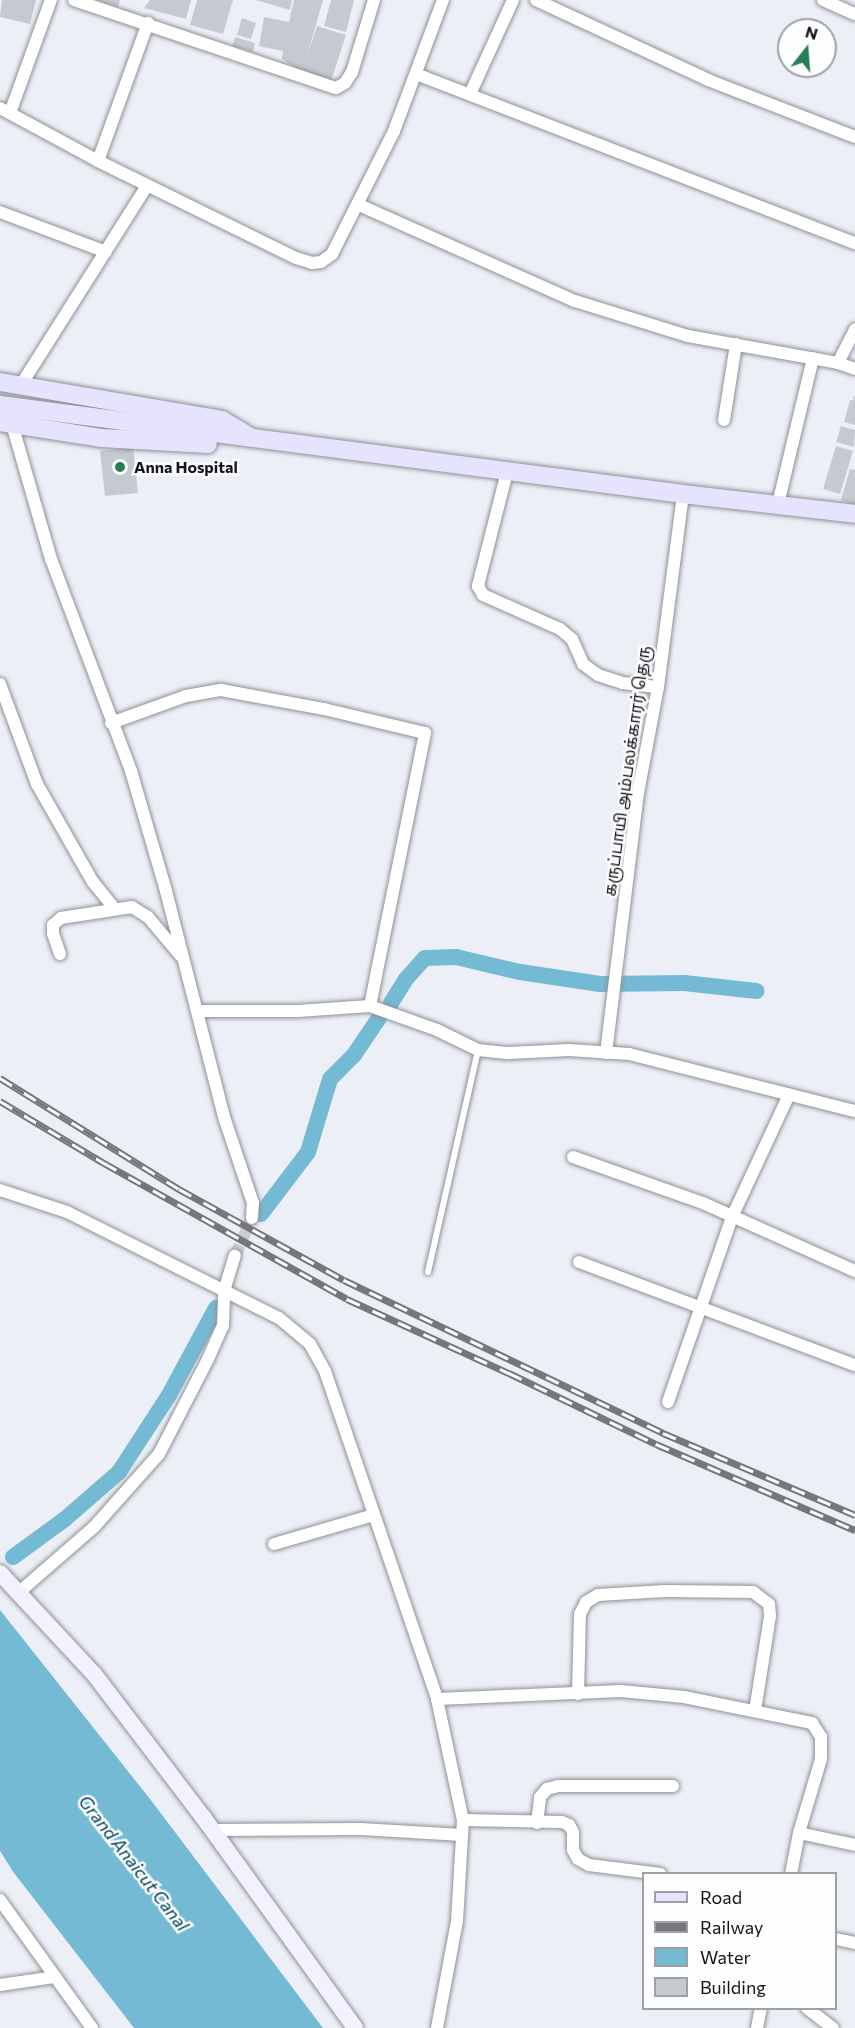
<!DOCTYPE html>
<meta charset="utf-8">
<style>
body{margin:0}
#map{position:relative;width:855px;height:2028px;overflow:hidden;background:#edeff6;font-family:Commissioner,"Noto Sans Tamil",sans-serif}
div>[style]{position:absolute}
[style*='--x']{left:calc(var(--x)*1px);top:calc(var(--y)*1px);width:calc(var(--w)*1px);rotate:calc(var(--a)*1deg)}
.water>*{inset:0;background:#75bad4}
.canal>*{height:16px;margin:-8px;padding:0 8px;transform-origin:8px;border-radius:8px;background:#75bad4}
.building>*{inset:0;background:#c5cad0}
.street-tunnel>*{height:12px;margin-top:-6px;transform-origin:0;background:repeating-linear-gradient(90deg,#ccced5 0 12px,transparent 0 18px)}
.roads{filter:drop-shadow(0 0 2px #8e9197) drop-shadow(0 0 2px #8e9197)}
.lane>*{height:6px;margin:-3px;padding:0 3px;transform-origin:3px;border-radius:3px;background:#fff}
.street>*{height:12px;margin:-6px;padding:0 6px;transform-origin:6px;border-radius:6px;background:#fff}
.secondary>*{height:16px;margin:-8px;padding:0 8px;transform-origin:8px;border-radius:8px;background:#f3f1ff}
.primary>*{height:18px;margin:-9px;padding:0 9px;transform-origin:9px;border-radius:9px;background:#e6e3fe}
.rail>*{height:7px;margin-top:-3.5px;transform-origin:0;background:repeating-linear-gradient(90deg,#fcfdfe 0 14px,#76777b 0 28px);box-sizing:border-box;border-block:2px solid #76777b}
.dots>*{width:16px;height:16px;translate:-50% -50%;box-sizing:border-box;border:3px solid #fcfdfe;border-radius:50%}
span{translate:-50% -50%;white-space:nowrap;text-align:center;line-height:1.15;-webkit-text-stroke:5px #fcfdfe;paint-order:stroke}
.poi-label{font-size:16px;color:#141517;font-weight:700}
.left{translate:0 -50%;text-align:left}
.street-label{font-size:16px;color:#141517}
.water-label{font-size:18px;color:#064457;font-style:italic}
.legend{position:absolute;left:642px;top:1872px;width:195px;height:138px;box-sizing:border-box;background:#fcfdfe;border:2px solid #9fa0a2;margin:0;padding:8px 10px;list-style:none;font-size:18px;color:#141517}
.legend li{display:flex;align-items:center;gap:12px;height:30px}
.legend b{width:30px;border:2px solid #9fa0a2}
.north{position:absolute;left:777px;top:18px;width:60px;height:60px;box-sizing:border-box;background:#fcfdfe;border:2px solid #9fa0a2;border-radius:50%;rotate:17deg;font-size:16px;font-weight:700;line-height:24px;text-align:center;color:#141517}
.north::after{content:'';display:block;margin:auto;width:21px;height:27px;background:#287f53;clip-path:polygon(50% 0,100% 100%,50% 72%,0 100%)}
</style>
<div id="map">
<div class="water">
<i style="clip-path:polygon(0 1610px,150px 1799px,323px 2028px,134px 2028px,14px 1873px,0 1851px)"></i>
</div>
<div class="canal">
<i style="--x:391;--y:1003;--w:28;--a:-58"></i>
<i style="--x:406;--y:979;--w:28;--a:-48"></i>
<i style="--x:425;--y:958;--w:31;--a:-2"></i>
<i style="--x:456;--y:957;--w:66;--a:13.2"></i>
<i style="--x:520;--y:972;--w:81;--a:8.5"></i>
<i style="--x:600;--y:984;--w:84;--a:-0.7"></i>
<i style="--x:684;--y:983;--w:73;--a:6.3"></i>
<i style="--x:261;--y:1214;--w:78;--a:-52.8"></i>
<i style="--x:308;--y:1152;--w:76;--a:-73.2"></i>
<i style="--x:330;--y:1079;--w:34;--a:-45"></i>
<i style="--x:354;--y:1055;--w:45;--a:-56"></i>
<i style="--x:13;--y:1557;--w:64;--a:-36.2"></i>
<i style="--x:65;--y:1519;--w:72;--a:-41"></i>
<i style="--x:119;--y:1472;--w:92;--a:-57"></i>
<i style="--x:169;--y:1395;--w:99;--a:-61.6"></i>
</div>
<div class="building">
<i style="clip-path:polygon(2px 0,36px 0,30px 24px,0 17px)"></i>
<i style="clip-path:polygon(96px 0,120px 0,118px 7px)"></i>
<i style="clip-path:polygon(150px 0,191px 0,186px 19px,144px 8px)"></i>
<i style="clip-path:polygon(197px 0,233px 0,223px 34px,190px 25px)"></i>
<i style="clip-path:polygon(256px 0,292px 0,290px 10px)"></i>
<i style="clip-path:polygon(294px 0,323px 0,307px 56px,317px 26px,346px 35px,331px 81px,302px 72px,282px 59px,283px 51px,259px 46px,264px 17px,289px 22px)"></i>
<i style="clip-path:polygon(331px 0,354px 0,346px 32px,324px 26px)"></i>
<i style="clip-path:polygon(242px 18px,256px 23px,251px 39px,237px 35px)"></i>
<i style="clip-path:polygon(235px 37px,255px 43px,253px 52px,232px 46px)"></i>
<i style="clip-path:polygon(854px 396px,855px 396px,855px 425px,844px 422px,850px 400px,853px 400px)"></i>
<i style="clip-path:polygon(841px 426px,855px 430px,854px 447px,836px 442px)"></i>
<i style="clip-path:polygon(836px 446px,853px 451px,840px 494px,823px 489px)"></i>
<i style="clip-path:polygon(133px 447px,138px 493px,105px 496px,100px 451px)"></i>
<i style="clip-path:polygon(850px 469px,855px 470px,855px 505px,841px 500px)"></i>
</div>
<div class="street-tunnel">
<i style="--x:235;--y:1256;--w:42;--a:-65.9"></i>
</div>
<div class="roads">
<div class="lane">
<i style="--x:428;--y:1272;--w:228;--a:-77.3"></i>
</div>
<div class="street">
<i style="--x:74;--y:0;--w:276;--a:18.6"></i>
<i style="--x:336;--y:88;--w:10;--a:-29"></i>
<i style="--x:345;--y:83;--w:13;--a:-58"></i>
<i style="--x:352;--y:72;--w:75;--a:-73"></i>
<i style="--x:536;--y:0;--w:190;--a:24.9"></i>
<i style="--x:708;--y:80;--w:158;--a:21.2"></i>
<i style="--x:823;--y:0;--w:35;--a:24"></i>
<i style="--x:416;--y:74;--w:470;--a:21.1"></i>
<i style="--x:470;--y:94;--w:103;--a:-65.4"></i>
<i style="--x:0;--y:108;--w:111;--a:28.4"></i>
<i style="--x:98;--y:161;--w:220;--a:26.1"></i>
<i style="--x:296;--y:258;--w:17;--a:17"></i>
<i style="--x:312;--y:263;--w:9;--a:-6"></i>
<i style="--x:321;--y:262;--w:14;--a:-36"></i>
<i style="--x:332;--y:254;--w:138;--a:-63.2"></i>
<i style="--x:394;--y:131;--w:140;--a:-69.5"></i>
<i style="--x:10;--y:113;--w:120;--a:-70.1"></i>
<i style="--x:98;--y:161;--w:147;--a:-70.1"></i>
<i style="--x:359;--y:205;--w:236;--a:24"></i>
<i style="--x:575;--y:301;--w:118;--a:17.2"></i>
<i style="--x:688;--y:336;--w:152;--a:10.2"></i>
<i style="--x:838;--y:363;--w:18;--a:19"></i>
<i style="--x:0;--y:212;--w:113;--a:20.7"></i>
<i style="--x:838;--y:363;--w:38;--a:-63"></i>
<i style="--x:21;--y:385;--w:236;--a:-57.7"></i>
<i style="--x:724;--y:420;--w:77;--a:-81"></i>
<i style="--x:12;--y:424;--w:141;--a:73.9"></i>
<i style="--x:51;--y:559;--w:227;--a:69.3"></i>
<i style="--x:131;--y:771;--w:125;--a:73.7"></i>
<i style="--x:166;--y:891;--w:236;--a:75.6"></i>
<i style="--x:225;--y:1120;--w:88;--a:71.4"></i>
<i style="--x:253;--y:1203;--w:15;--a:94"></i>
<i style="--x:507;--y:472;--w:118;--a:104.3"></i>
<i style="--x:478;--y:586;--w:10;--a:61"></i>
<i style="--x:483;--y:595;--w:84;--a:23.8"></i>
<i style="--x:560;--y:629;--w:16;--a:40"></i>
<i style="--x:572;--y:639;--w:27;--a:66"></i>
<i style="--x:583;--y:664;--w:19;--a:36"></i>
<i style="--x:598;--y:675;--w:26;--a:18"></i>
<i style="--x:623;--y:683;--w:35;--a:7"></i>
<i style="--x:778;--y:504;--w:150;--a:-76.5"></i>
<i style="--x:0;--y:684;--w:107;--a:69.7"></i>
<i style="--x:37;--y:784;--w:113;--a:60.3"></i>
<i style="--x:93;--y:882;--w:35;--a:51"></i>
<i style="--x:111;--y:723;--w:80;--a:-19.8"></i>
<i style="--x:186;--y:696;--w:36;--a:-10"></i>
<i style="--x:221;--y:690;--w:105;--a:10.5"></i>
<i style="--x:324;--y:709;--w:104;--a:13.4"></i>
<i style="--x:425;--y:733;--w:278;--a:101.4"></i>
<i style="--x:60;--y:954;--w:21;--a:-109"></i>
<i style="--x:53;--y:934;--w:9;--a:-90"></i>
<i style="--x:53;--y:925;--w:11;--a:-41"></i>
<i style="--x:61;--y:918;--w:72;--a:-8.8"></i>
<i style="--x:132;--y:907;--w:19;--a:32"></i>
<i style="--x:148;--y:917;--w:50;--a:49.9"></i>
<i style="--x:197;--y:1011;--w:101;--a:0"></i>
<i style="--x:298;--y:1011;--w:72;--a:-4"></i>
<i style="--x:370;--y:1006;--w:71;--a:19.7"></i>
<i style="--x:437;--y:1030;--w:46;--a:26"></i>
<i style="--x:478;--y:1050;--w:31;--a:6"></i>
<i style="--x:509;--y:1053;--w:60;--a:-2.9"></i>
<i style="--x:569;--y:1050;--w:60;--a:3.8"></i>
<i style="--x:629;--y:1054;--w:233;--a:14.2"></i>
<i style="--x:606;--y:1053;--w:262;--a:-83"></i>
<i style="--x:638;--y:793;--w:108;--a:-79.3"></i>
<i style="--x:658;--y:687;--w:195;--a:-82.6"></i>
<i style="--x:573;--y:1157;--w:138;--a:19.5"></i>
<i style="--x:703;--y:1203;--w:167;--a:24.1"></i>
<i style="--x:0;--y:1190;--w:71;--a:18.2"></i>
<i style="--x:67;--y:1212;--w:237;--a:26.6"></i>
<i style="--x:279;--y:1318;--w:40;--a:40"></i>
<i style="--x:310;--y:1344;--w:31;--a:61"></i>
<i style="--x:325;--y:1371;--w:347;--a:71.1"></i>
<i style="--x:437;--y:1699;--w:124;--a:77.9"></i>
<i style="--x:463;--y:1820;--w:101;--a:93.4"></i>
<i style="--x:457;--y:1921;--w:109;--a:100.6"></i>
<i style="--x:579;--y:1262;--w:295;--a:20.5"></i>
<i style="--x:668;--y:1402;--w:196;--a:-70.9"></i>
<i style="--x:732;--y:1217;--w:135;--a:-65"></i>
<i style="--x:274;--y:1544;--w:104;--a:-16.2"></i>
<i style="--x:17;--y:1594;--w:102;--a:-41"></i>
<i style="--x:94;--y:1527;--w:98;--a:-48.3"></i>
<i style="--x:159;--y:1454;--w:107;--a:-62.7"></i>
<i style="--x:208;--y:1359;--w:36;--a:-66"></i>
<i style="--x:223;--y:1326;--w:35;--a:-88"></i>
<i style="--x:224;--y:1291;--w:37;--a:-73"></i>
<i style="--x:578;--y:1694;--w:80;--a:-88.6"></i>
<i style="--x:580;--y:1614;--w:13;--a:-63"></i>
<i style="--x:586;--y:1602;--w:14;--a:-30"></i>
<i style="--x:598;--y:1595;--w:67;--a:-3.4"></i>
<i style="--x:665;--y:1591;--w:88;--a:0.7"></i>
<i style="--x:753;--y:1592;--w:20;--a:37"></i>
<i style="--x:769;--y:1604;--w:12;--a:85"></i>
<i style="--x:770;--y:1616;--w:96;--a:99"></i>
<i style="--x:437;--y:1699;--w:184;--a:-2.5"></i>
<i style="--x:621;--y:1691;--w:63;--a:5.4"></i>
<i style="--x:684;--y:1697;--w:131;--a:11.5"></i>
<i style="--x:812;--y:1723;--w:17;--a:57"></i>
<i style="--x:821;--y:1737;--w:22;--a:90"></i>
<i style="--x:821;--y:1759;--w:77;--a:106.6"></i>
<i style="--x:799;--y:1833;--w:42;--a:101"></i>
<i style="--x:463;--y:1820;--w:99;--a:1.2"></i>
<i style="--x:562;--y:1822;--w:8;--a:23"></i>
<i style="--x:569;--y:1825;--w:8;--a:60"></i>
<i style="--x:573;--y:1832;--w:18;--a:90"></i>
<i style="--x:573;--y:1850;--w:10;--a:61"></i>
<i style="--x:578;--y:1859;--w:13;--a:29"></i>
<i style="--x:589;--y:1865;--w:72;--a:7.2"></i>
<i style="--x:537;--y:1823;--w:26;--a:-83"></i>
<i style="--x:540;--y:1797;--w:11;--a:-49"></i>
<i style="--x:547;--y:1789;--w:11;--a:-15"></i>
<i style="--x:558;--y:1786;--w:115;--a:0"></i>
<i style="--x:213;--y:1830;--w:148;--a:-0.4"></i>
<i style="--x:361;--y:1829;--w:101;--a:3.4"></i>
<i style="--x:799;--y:1833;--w:57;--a:12.1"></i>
<i style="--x:0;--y:1900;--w:158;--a:54.3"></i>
<i style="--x:836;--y:1939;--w:19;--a:12"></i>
<i style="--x:0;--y:1985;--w:56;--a:-8.3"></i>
<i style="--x:807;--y:2008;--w:33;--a:38"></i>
<i style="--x:757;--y:2028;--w:20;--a:-79"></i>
</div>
<div class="secondary">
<i style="--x:0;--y:1573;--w:138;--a:47.1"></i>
<i style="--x:94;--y:1674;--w:180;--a:52.7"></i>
<i style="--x:203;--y:1817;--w:260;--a:54.2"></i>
</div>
<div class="primary">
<i style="--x:0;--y:382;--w:225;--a:9.7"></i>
<i style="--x:222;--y:420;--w:31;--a:31"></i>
<i style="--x:0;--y:405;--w:689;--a:7.42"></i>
<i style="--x:683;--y:494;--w:173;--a:6.6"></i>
<i style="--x:0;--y:422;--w:102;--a:9"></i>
<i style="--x:101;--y:438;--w:107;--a:3.2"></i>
</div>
</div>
<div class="rail">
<i style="--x:0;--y:1078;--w:211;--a:31.8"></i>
<i style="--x:179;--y:1189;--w:188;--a:28.9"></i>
<i style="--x:344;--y:1280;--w:354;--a:25.6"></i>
<i style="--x:663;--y:1433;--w:209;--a:23.1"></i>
<i style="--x:0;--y:1101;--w:121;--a:30.8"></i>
<i style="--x:104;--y:1163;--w:278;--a:29.2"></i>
<i style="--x:347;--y:1299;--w:178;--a:24.6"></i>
<i style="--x:509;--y:1373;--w:163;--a:25.8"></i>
<i style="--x:656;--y:1444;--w:217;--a:23.4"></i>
</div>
<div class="dots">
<i style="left:120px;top:467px;background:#287f53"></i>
</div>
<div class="poi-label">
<span class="left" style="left:134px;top:467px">Anna Hospital</span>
</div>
<div class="street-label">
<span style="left:627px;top:771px;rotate:-82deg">கருப்பாயி அம்பலக்காரர் தெரு</span>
</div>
<div class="water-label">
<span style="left:134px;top:1863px;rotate:52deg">Grand Anaicut Canal</span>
</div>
<ul class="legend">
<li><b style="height:8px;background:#e6e3fe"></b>Road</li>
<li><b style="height:8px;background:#76777b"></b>Railway</li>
<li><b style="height:16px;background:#75bad4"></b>Water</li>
<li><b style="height:16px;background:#c5cad0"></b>Building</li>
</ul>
<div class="north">N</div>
</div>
